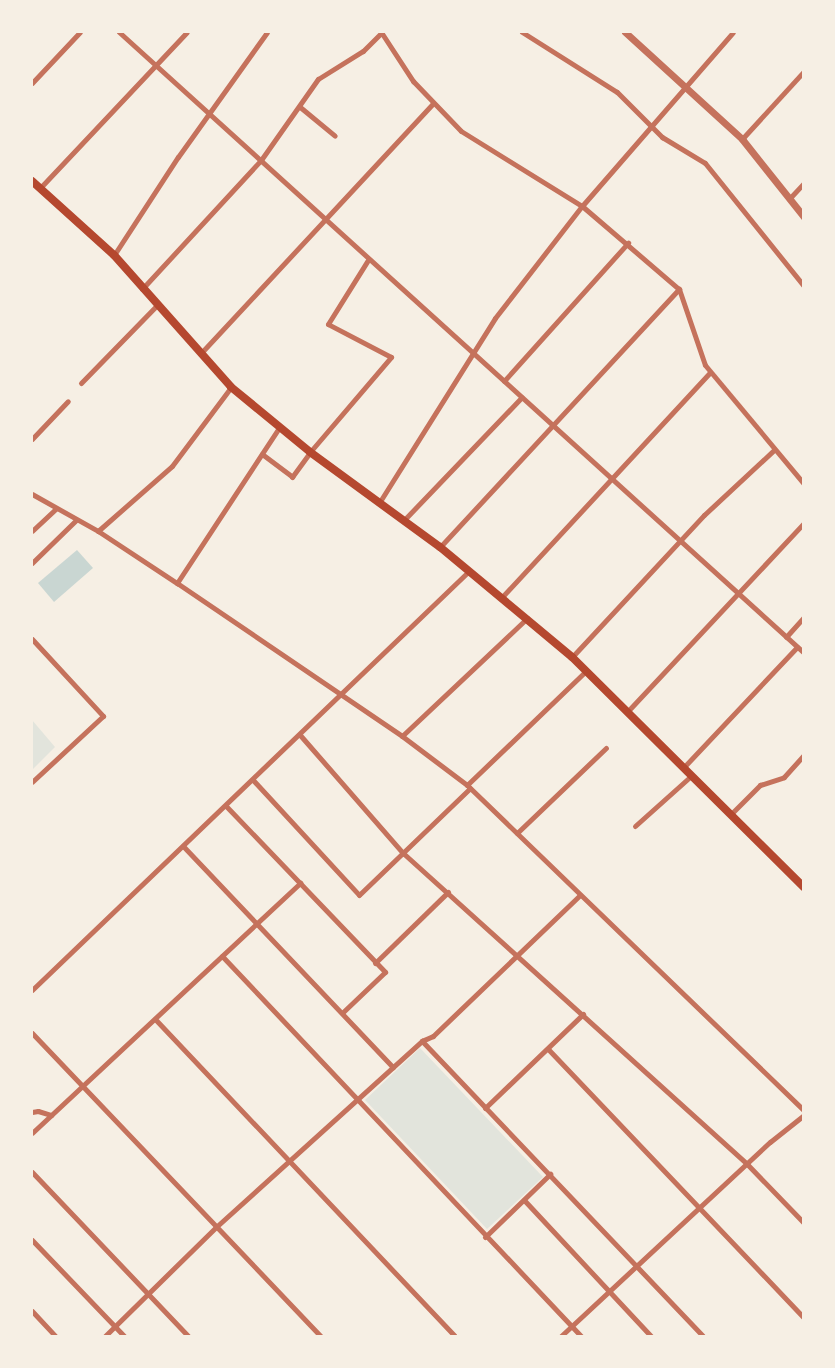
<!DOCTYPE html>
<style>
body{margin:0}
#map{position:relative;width:835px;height:1368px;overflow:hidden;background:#f6efe4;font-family:"Archivo Narrow",sans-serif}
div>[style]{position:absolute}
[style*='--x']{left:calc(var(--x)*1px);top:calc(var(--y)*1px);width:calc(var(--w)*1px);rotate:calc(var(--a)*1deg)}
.green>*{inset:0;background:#e2e4dc}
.water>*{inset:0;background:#c9d6d2}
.minor>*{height:5px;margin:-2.5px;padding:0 2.5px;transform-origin:2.5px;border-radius:2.5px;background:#c5725c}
.tertiary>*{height:7px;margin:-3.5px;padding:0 3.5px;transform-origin:3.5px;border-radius:3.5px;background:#c5725c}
.secondary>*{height:8px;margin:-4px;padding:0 4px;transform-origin:4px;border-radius:4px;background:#b5482f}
span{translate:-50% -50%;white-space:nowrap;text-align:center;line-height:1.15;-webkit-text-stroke:7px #f6efe4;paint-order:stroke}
.frame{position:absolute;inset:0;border:33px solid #f6efe4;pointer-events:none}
</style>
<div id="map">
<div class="green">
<i style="clip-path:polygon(32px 720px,55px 747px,32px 770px)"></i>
<i style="clip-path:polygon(420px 1048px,543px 1177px,487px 1229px,365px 1100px)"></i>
</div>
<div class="water">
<i style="clip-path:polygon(77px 550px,93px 568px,54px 602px,38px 583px)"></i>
</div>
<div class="minor">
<i style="--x:119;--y:32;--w:925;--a:42.19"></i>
<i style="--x:381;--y:32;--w:59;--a:56.9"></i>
<i style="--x:413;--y:81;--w:69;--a:46.2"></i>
<i style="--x:461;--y:131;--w:142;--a:31.8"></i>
<i style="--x:582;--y:206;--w:128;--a:40.6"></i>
<i style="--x:679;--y:289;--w:80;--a:71.1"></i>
<i style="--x:705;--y:365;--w:155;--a:50.2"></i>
<i style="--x:522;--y:32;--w:112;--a:32.3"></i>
<i style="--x:617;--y:92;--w:64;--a:45"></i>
<i style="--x:662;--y:137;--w:50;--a:31.2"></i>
<i style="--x:705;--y:163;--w:158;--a:51.2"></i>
<i style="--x:32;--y:83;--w:70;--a:-46.7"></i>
<i style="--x:300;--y:107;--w:45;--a:39.6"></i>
<i style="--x:742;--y:139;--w:92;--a:-47.6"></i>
<i style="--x:40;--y:188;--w:214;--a:-46.7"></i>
<i style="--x:789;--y:199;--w:22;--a:-47"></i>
<i style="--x:114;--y:255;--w:117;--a:-56.9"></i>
<i style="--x:178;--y:157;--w:153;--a:-54.5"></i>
<i style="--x:142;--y:289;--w:176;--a:-47.3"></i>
<i style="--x:261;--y:160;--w:99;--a:-54.9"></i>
<i style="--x:318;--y:79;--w:53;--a:-31.9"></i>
<i style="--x:363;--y:51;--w:27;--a:-45"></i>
<i style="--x:201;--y:353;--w:340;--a:-47.1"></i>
<i style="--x:504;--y:381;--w:186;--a:-48.1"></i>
<i style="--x:81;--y:383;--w:109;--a:-45.7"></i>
<i style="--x:32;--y:439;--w:52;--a:-46.5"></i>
<i style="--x:262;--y:454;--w:38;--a:37"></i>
<i style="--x:292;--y:477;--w:31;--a:-54"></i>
<i style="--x:310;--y:452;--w:125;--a:-49.5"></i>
<i style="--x:391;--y:357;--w:71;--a:-152.4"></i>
<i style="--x:328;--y:324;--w:75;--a:-58"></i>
<i style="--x:32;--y:494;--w:76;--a:29.3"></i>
<i style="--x:98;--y:531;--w:95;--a:33.4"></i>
<i style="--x:177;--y:583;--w:272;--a:34.2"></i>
<i style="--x:402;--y:736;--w:81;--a:37"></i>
<i style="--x:467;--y:785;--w:468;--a:44"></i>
<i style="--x:379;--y:503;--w:218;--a:-57.9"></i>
<i style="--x:495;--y:318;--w:142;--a:-52.2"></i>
<i style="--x:582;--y:206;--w:230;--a:-49"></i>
<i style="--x:404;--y:520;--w:170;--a:-46.2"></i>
<i style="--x:32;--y:531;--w:33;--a:-43"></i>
<i style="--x:98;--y:531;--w:98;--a:-41.3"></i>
<i style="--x:172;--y:466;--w:99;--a:-53.2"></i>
<i style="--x:440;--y:547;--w:352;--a:-47.2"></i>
<i style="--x:32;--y:563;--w:62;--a:-44.3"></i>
<i style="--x:177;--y:583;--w:186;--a:-56.7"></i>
<i style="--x:502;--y:597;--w:306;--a:-47.2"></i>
<i style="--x:786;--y:637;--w:27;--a:-48"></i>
<i style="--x:32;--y:639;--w:105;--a:47.3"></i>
<i style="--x:103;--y:716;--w:97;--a:137.1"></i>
<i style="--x:572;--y:657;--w:194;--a:-47.1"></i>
<i style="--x:704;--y:515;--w:96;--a:-42.9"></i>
<i style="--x:627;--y:712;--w:259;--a:-46.9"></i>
<i style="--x:300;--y:735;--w:157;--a:48.9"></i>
<i style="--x:403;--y:853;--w:464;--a:42.1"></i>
<i style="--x:747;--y:1164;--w:82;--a:46"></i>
<i style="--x:402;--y:736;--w:172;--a:-43.3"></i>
<i style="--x:683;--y:768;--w:166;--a:-46.7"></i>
<i style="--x:253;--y:780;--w:156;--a:47.3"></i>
<i style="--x:359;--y:895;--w:154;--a:-43.9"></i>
<i style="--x:467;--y:785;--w:165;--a:-43.8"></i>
<i style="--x:226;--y:806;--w:230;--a:46.2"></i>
<i style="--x:385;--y:972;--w:59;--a:136.4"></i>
<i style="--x:731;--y:814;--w:41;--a:-45"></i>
<i style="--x:760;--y:785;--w:25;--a:-18"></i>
<i style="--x:784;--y:777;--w:30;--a:-48"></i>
<i style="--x:635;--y:826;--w:75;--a:-41.8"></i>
<i style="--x:517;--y:833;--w:123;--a:-43.7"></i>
<i style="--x:183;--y:846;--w:305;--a:46.5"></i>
<i style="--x:580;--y:895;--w:204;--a:136.2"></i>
<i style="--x:433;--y:1036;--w:12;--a:156"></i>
<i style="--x:422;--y:1041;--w:407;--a:46.4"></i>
<i style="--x:222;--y:956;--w:523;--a:46.63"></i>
<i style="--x:375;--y:963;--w:102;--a:-44.2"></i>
<i style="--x:32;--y:990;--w:605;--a:-43.8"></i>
<i style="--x:155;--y:1019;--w:436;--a:46.6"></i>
<i style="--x:32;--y:1033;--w:419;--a:46.4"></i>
<i style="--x:548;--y:1049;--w:371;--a:46.4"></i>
<i style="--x:485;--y:1108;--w:136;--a:-43.8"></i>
<i style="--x:32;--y:1112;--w:6;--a:-9"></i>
<i style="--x:38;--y:1111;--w:14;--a:17"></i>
<i style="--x:32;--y:1133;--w:367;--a:-43"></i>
<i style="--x:32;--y:1172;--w:226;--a:46.4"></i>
<i style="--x:524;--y:1200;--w:186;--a:47"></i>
<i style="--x:485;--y:1237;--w:91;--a:-44.1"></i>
<i style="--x:32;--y:1240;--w:133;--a:46.2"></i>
<i style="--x:32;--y:1311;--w:34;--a:47"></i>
<i style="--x:105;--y:1336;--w:156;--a:-44.5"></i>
<i style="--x:216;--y:1227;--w:278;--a:-42.1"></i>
<i style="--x:561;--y:1336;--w:285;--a:-42.9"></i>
<i style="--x:770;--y:1142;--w:43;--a:-38.5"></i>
</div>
<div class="tertiary">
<i style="--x:625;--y:32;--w:159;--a:42.4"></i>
<i style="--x:742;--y:139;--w:100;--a:51.5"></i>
</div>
<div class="secondary">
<i style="--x:32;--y:181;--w:110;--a:42.1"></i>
<i style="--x:114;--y:255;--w:176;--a:48.4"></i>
<i style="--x:231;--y:387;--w:102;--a:39.4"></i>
<i style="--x:310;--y:452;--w:161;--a:36.2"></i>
<i style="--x:440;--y:547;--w:172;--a:39.8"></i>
<i style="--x:572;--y:657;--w:327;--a:44.8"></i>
</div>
<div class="frame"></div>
</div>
